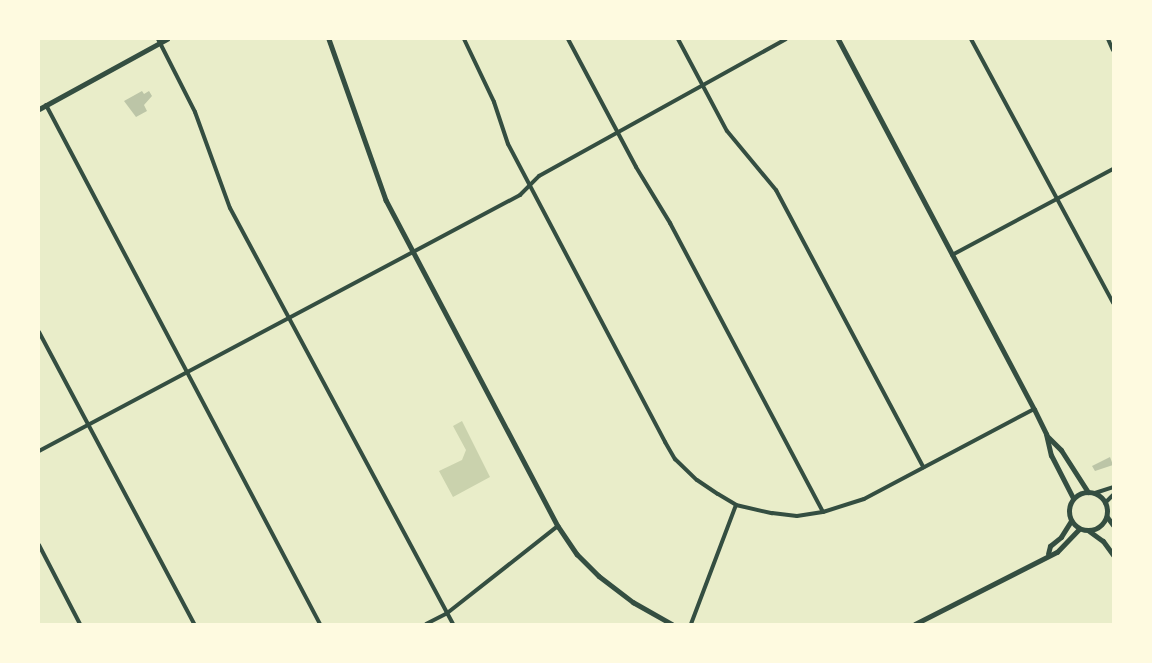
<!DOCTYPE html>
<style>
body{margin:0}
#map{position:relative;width:1152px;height:663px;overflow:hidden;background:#e9edc9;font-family:"Roboto Serif",serif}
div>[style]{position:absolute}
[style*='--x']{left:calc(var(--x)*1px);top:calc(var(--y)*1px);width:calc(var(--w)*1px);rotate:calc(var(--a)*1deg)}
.green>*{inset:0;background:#cad2ad}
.building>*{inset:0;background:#bcc5a7}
.minor>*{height:4px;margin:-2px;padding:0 2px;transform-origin:2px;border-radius:2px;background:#344e41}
.tertiary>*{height:4.5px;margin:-2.25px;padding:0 2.25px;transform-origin:2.25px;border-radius:2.25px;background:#344e41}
.secondary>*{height:5px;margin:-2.5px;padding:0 2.5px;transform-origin:2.5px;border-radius:2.5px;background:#344e41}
.secondary>.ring{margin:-2.5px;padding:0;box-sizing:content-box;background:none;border:5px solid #344e41;border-radius:50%}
span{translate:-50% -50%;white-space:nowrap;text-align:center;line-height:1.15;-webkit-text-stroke:5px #fefae0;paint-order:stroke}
.frame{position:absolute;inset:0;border:40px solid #fefae0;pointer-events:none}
</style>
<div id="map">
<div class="green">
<i style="clip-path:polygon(462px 421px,490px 477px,453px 497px,439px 471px,462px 460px,466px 450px,453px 426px)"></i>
</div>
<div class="building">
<i style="clip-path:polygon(142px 91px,144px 94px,149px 91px,152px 96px,144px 105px,147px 111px,136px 117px,124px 101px)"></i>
<i style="clip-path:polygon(1110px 457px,1113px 465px,1095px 471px,1092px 466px)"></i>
</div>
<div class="minor">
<i style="--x:158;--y:39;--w:82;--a:63.1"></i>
<i style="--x:195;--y:112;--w:102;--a:70"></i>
<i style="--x:230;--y:208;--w:472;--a:61.8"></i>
<i style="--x:464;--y:39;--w:70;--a:64.5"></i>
<i style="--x:494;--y:102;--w:44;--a:71.6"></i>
<i style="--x:508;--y:144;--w:337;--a:62.2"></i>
<i style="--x:665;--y:442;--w:20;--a:60"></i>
<i style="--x:675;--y:459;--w:30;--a:44"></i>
<i style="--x:697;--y:480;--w:25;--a:34"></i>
<i style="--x:718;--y:494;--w:21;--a:31"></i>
<i style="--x:736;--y:505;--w:37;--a:13"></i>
<i style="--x:772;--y:513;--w:25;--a:7"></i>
<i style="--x:797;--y:516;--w:26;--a:-9"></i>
<i style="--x:823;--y:512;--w:43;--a:-17.6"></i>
<i style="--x:864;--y:499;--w:192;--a:-27.9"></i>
<i style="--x:568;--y:39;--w:145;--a:62"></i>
<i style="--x:636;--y:167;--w:66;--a:58.7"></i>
<i style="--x:670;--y:223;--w:327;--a:62.1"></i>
<i style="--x:678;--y:39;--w:104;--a:62"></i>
<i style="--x:727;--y:131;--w:77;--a:50.3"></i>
<i style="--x:776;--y:190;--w:314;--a:62"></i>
<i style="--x:971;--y:39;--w:300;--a:61.7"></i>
<i style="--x:1108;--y:39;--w:12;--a:66"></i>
<i style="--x:46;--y:105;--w:587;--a:62.17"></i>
<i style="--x:952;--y:255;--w:183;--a:-28.1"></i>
<i style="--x:39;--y:332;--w:331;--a:62"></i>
<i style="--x:39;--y:451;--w:545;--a:-28.02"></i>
<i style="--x:520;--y:195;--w:27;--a:-45"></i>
<i style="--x:539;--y:176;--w:282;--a:-29"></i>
<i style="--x:1095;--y:493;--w:19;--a:-18"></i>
<i style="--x:1105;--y:503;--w:11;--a:-45"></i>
<i style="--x:39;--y:545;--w:89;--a:62.6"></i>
<i style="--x:426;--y:624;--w:22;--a:-27"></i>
<i style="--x:446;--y:614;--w:142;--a:-38.2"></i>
<i style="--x:691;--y:624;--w:127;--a:-69.3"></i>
</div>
<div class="tertiary">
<i style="--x:329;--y:39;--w:171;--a:70.5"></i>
<i style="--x:386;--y:200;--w:369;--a:62.2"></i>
<i style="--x:558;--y:526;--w:34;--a:56"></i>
<i style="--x:577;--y:554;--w:31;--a:45"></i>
<i style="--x:599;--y:576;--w:43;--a:37.4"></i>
<i style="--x:633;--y:602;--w:45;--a:29.4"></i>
<i style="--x:1048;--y:554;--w:8;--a:-76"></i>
<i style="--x:1050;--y:546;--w:14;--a:-39"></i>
<i style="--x:1061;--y:537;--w:19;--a:-58"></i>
<i style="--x:915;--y:624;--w:159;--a:-26.9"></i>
<i style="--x:1057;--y:552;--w:32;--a:-46"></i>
</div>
<div class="secondary">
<i style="--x:838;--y:39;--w:419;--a:62.1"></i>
<i style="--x:1034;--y:409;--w:28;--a:64"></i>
<i style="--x:1046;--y:434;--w:22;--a:77"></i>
<i style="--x:1051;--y:455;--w:48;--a:62.9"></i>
<i style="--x:39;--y:109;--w:146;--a:-28.7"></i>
<i style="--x:1047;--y:436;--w:20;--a:45"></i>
<i style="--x:1061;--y:450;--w:50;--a:57.3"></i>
<i class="ring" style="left:1069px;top:492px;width:33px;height:33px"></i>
<i style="--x:1107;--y:517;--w:10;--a:53"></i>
<i style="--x:1089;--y:531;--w:17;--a:36"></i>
<i style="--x:1103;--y:541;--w:17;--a:54"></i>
</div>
<div class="frame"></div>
</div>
